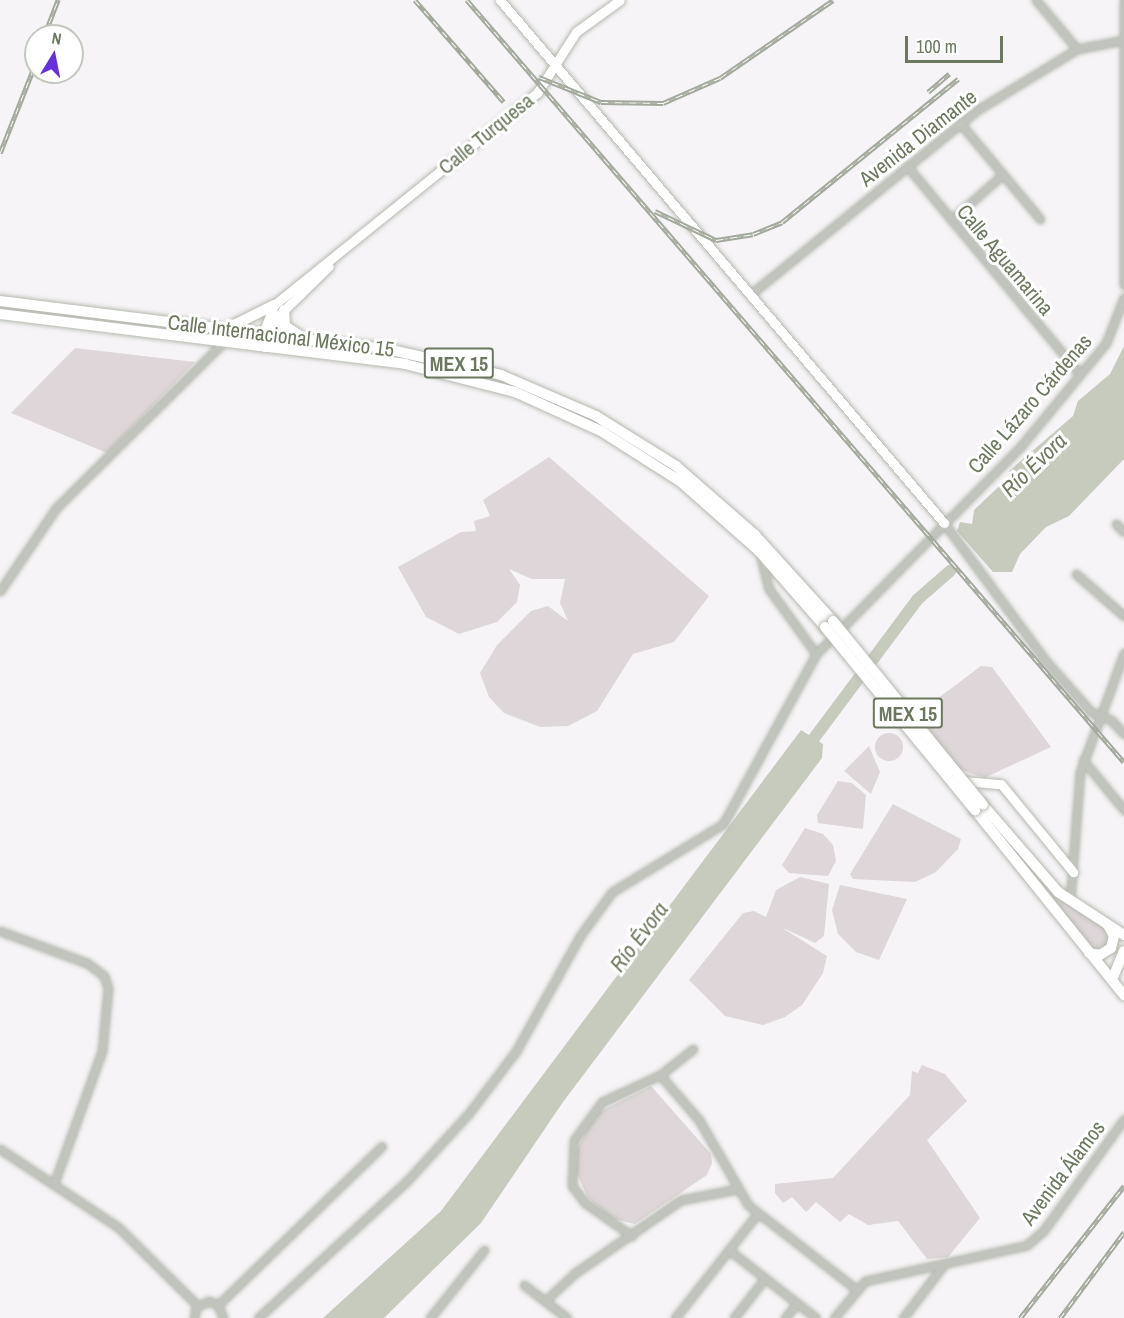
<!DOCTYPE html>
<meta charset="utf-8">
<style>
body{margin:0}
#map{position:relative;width:1124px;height:1318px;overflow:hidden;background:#f7f4f7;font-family:"Archivo Narrow",sans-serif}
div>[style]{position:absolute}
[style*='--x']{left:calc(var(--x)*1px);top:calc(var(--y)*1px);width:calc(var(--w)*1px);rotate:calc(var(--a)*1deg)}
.green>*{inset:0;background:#ded6d8}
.round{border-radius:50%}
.water>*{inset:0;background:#c6cbbd}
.river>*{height:12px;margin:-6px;padding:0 6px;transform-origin:6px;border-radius:6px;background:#c6cbbd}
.roads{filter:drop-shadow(0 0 2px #b4b9ae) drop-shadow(0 0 2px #b4b9ae)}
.street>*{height:7px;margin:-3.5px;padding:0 3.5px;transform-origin:3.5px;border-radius:3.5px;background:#c0c4bc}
.secondary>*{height:9px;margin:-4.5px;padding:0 4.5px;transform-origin:4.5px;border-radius:4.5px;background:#fff}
.primary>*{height:10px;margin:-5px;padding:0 5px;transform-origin:5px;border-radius:5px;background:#fff}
.rail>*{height:4.5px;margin-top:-2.25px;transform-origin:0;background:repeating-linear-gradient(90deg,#fff 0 7px,#a2a99c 0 14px);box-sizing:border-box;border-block:2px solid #a2a99c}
.bridges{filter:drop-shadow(0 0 2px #b4b9b0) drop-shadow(0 0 2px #b4b9b0)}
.primary-bridge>*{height:10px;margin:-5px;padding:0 5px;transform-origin:5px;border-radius:5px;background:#fff}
span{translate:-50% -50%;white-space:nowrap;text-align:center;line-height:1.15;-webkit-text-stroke:6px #fff;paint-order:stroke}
.shield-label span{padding:2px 4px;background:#fff;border:2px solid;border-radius:4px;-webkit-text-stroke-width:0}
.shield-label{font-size:20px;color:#6b785e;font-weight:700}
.street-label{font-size:21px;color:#6b785e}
.water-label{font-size:22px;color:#70795e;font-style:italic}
.north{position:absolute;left:24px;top:24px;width:60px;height:60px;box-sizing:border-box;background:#fff;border:2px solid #c4c9bf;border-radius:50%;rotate:10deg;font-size:16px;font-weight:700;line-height:24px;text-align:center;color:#6b785e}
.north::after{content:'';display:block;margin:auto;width:21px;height:27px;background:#662fdc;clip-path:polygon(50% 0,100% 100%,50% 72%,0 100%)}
.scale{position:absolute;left:905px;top:36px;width:98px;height:27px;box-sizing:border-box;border:3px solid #6b785e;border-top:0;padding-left:8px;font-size:18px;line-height:21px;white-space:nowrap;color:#6b785e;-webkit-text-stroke:4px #fff;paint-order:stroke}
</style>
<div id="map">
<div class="green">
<i style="clip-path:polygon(75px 348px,195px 362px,107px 453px,11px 413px)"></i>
<i style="clip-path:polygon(549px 457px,709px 596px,674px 642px,633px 654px,597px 711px,568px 726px,540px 727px,504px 713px,489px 697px,480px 673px,497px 645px,531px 611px,548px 606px,568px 621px,560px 603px,565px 579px,532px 579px,509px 569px,520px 585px,517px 602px,497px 622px,459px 634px,426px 617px,398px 567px,461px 532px,476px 531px,474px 521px,490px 516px,483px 500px)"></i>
<i style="clip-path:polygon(981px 666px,992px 667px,1051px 747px,984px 778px,959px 769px,917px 714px)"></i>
<i class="round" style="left:875px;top:733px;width:28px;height:28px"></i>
<i style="clip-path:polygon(869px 746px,880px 772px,871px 794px,844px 771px)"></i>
<i style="clip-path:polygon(838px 781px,852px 783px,866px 795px,863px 829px,818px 823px,817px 815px)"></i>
<i style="clip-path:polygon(893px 804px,961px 839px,958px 849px,936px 872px,915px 882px,853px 879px,850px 874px)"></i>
<i style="clip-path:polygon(805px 828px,823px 834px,833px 845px,836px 861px,828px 876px,789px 873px,782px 865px)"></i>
<i style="clip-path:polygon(800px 877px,829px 884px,824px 936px,815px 943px,781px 927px,827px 956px,823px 973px,802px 1005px,785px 1017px,763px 1025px,725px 1016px,689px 980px,743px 913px,754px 911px,766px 917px,776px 890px)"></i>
<i style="clip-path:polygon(840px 885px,907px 899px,879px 960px,856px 952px,838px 934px,832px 910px)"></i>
<i style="clip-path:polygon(1043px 889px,1106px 929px,1109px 944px,1094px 950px)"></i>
<i style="clip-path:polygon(922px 1065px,945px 1074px,967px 1101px,927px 1140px,980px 1218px,948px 1257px,927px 1259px,898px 1221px,868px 1225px,849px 1214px,840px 1222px,816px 1202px,806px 1212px,792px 1197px,783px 1203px,775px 1193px,775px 1184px,833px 1178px,910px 1095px,912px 1071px,918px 1073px)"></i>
<i style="clip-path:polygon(651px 1086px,711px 1154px,712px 1163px,707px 1175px,635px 1224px,613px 1219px,588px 1198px,576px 1172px,575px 1155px,593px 1115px)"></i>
</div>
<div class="water">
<i style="clip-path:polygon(1124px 346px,1124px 459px,1069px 516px,1046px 527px,1020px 554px,1012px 572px,993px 572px,957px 531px,960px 522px,972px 524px,974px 510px,1011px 475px,1009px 471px,1073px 416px,1078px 401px,1110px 374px)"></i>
<i style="clip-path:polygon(801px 730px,823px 744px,822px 758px,563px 1102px,481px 1223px,384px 1318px,323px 1318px,441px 1211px)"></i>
</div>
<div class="river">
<i style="--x:806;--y:749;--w:187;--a:-53.3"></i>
<i style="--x:918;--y:599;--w:43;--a:-41.2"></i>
</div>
<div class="roads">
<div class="street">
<i style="--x:1036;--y:0;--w:64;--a:50.1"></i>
<i style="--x:1124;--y:0;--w:285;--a:90"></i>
<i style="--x:960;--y:123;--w:125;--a:50.2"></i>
<i style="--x:907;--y:166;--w:269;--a:50.3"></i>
<i style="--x:951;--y:220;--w:69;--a:-41.5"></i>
<i style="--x:751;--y:294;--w:294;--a:-39.1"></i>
<i style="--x:979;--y:109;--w:115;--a:-31.5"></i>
<i style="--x:1077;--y:49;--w:47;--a:-11.1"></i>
<i style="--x:944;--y:523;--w:170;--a:53.6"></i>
<i style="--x:1045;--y:660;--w:69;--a:48.5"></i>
<i style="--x:1091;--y:712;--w:22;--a:22"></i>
<i style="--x:1111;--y:720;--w:19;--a:47"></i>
<i style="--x:1116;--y:524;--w:11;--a:45"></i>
<i style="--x:760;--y:554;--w:36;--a:76"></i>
<i style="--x:769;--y:589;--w:80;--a:54.1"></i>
<i style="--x:1076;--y:574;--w:64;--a:41.2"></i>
<i style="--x:0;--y:591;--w:100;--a:-56"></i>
<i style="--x:56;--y:508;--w:236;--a:-44.7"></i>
<i style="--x:1083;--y:760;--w:65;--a:50.6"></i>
<i style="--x:1070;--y:901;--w:129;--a:-85.6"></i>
<i style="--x:1080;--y:772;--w:127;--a:-69.7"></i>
<i style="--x:0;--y:931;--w:93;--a:20.2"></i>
<i style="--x:87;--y:963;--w:21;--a:37"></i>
<i style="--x:104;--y:976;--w:13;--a:72"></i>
<i style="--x:108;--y:988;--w:63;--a:95.4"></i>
<i style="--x:102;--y:1051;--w:138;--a:109.9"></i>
<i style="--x:660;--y:1075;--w:60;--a:49.1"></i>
<i style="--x:699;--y:1120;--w:98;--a:60"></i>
<i style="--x:748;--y:1205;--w:137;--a:37.9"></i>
<i style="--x:0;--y:1149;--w:141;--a:33.5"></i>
<i style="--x:118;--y:1227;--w:112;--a:44.6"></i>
<i style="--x:632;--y:1236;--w:57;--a:-144.9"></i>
<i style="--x:585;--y:1203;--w:21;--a:-127"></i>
<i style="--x:572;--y:1186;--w:46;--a:-87.5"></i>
<i style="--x:574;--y:1140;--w:47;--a:-53.6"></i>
<i style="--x:602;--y:1102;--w:64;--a:-25"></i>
<i style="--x:660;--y:1075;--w:42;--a:-38.2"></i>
<i style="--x:729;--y:1250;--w:110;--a:38"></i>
<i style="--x:524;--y:1285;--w:54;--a:37.5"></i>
<i style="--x:545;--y:1301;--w:41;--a:-43"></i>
<i style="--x:575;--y:1273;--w:129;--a:-34.6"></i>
<i style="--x:681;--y:1200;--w:57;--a:-11.1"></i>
<i style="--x:218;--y:1305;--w:228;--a:-44.1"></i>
<i style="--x:194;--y:1318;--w:11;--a:-80"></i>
<i style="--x:196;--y:1307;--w:14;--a:-25"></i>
<i style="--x:209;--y:1301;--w:10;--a:24"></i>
<i style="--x:218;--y:1305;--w:14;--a:69"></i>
<i style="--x:258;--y:1318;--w:201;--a:-42.6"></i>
<i style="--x:406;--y:1182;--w:93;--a:-47.6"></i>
<i style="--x:469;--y:1113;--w:78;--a:-52.8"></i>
<i style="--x:516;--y:1051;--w:132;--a:-60.9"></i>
<i style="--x:580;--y:936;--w:54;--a:-54"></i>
<i style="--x:612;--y:892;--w:130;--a:-31.5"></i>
<i style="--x:723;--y:824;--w:194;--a:-61.3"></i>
<i style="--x:816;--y:654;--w:292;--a:-45.4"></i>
<i style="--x:1021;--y:446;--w:134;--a:-50.5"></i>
<i style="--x:1106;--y:343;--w:49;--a:-68.6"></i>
<i style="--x:430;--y:1318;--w:87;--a:-51.5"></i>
<i style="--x:675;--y:1318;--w:132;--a:-51.7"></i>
<i style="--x:734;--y:1318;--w:51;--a:-52.2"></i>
<i style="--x:785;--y:1318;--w:19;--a:-51"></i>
<i style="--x:834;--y:1318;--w:48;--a:-50"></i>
<i style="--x:865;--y:1281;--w:166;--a:-12.5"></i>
<i style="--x:1027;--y:1245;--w:23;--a:-41"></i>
<i style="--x:1044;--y:1230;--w:137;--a:-54.2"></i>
<i style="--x:903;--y:1318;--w:69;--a:-52.6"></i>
</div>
<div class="secondary">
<i style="--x:500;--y:0;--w:686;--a:49.67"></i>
<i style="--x:258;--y:346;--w:44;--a:-68.7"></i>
<i style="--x:274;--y:305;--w:338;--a:-38.9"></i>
<i style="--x:537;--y:93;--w:72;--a:-57.4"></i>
<i style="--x:576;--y:32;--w:54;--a:-36"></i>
<i style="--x:264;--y:347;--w:34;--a:-66"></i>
<i style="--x:278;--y:316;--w:71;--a:-44.4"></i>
<i style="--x:963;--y:781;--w:38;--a:5"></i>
<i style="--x:1001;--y:784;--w:114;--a:50.7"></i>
</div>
<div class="primary">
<i style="--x:0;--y:301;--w:390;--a:7.1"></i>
<i style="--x:387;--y:349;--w:117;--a:12.8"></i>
<i style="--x:501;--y:375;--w:103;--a:23.3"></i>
<i style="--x:596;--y:416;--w:94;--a:32"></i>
<i style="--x:676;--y:466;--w:105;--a:41.1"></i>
<i style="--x:755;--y:535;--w:116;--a:47.8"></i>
<i style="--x:284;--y:310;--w:16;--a:86"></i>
<i style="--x:285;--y:326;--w:17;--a:33"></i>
<i style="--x:0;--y:314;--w:408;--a:7"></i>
<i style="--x:405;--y:364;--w:114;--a:14.3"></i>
<i style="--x:515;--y:392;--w:94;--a:24.4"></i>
<i style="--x:601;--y:431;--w:95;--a:32.5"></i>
<i style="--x:681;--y:482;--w:104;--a:41.5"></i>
<i style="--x:759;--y:551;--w:101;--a:49"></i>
<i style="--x:232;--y:326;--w:47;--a:-26.6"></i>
<i style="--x:983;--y:805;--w:115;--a:49.2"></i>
<i style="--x:1058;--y:892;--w:79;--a:33.1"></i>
<i style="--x:975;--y:810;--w:238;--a:51.2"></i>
<i style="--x:1089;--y:953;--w:11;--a:10"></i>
<i style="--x:1100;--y:955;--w:13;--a:-32"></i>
<i style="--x:1111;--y:948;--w:12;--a:-76"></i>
<i style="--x:1114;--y:936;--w:13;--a:-119"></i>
<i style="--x:1112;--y:980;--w:31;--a:-68"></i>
</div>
</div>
<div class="rail">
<i style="--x:415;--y:0;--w:135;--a:48.9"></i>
<i style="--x:467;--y:0;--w:1006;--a:49.23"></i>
<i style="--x:44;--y:36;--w:39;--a:-69"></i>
<i style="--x:539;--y:77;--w:67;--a:22"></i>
<i style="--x:601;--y:102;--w:62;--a:0.9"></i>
<i style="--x:663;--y:103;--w:62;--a:-23.7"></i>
<i style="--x:720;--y:78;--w:137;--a:-34.6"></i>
<i style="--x:928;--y:92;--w:28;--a:-41"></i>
<i style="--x:0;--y:153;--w:98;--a:-68.4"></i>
<i style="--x:655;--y:211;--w:68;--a:25.4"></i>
<i style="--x:716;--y:240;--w:37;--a:-9"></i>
<i style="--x:753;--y:234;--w:31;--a:-22"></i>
<i style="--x:782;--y:222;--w:227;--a:-39.1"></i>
<i style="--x:1020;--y:1318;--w:168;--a:-51.8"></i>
<i style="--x:1060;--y:1318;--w:107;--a:-53.3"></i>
</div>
<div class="bridges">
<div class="primary-bridge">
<i style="--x:833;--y:621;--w:237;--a:50.8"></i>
<i style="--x:825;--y:627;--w:237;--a:50.7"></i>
</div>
</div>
<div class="shield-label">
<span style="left:459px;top:363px">MEX 15</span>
<span style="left:908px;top:713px">MEX 15</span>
</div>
<div class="street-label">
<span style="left:486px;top:134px;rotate:-39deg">Calle Turquesa</span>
<span style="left:918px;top:138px;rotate:-38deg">Avenida Diamante</span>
<span style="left:1005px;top:260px;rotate:50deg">Calle Aguamarina</span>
<span style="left:281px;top:336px;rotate:7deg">Calle Internacional México 15</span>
<span style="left:1030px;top:404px;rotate:-49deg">Calle Lázaro Cárdenas</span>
<span style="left:1063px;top:1173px;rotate:-53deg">Avenida Álamos</span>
</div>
<div class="water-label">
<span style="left:1034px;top:465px;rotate:-44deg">Río Évora</span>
<span style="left:639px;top:937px;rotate:-53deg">Río Évora</span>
</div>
<div class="north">N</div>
<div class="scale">100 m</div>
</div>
